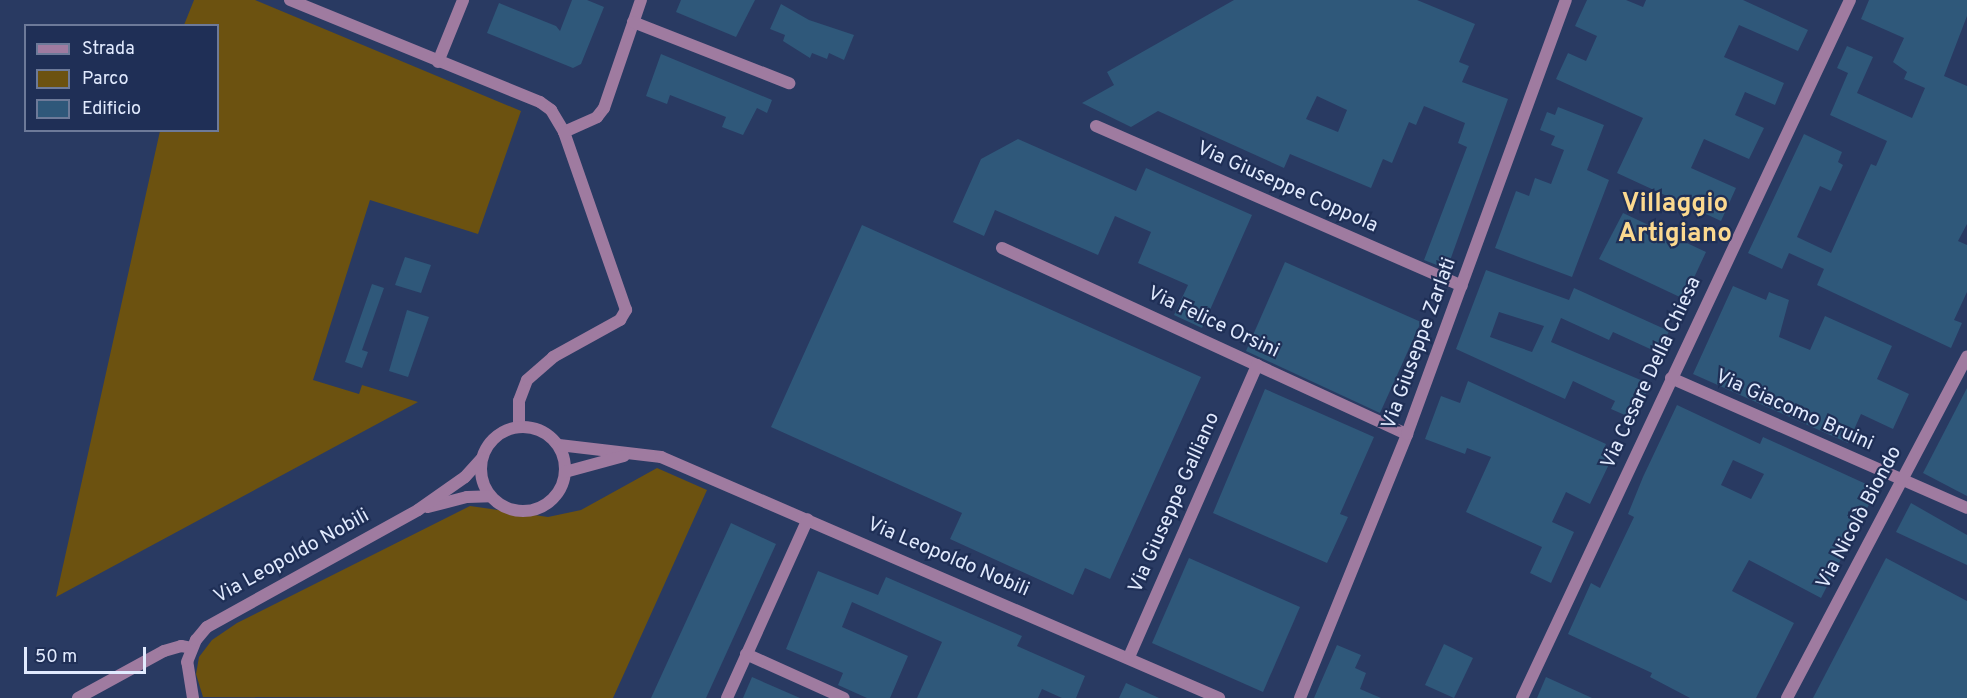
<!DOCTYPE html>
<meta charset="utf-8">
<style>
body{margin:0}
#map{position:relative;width:1967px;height:698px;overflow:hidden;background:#293a62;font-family:Overpass,sans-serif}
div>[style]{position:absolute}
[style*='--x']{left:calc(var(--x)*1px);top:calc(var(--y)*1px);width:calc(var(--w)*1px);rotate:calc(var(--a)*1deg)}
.green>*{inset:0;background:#6c5210}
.building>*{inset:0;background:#2f587a}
.street>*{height:12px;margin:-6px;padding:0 6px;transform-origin:6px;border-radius:6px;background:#9f7ba0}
.street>.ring{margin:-6px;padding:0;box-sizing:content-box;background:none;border:12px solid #9f7ba0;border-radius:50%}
span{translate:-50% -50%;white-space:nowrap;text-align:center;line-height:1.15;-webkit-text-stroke:4.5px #1f2f56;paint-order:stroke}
.street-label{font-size:20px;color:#e1eafe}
.district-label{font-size:26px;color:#fcd98f;font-weight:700}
.legend{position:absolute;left:24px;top:24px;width:195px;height:108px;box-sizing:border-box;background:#1f2f56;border:2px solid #6d7a99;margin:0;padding:8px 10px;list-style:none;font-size:18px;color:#e1eafe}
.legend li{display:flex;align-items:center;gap:12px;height:30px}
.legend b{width:30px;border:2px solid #6d7a99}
.scale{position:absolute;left:24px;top:647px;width:122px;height:27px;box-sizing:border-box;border:3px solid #e1eafe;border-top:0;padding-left:8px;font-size:18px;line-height:21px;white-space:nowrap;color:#e1eafe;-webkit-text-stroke:4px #1f2f56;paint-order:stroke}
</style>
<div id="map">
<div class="green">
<i style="clip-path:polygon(194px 0,255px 0,521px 111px,478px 234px,370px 200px,313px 380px,359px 394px,362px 385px,418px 402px,56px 597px,160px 131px,218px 130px,218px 26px,184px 25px)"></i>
<i style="clip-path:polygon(657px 468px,707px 490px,613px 698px,203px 697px,196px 674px,199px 657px,212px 640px,237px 623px,470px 506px,548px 517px,581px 510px)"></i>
</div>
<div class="building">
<i style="clip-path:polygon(572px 0,587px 0,604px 7px,581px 64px,573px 68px,487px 33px,499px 3px,556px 26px,560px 31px)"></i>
<i style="clip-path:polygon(681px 0,755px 0,736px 37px,676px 12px)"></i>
<i style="clip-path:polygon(evenodd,1234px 0,1417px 0,1475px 24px,1459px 62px,1469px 66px,1462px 82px,1508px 99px,1447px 269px,1424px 260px,1467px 147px,1458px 143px,1465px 123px,1424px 106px,1416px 125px,1409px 122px,1392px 163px,1383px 159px,1371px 188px,1290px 154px,1284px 168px,1158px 111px,1131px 127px,1082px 103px,1114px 85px,1107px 72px,1234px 0,1317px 96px,1347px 110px,1338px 132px,1306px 119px,1317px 96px)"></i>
<i style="clip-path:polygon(1587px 0,1626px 0,1643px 7px,1646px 0,1743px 0,1808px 30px,1798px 51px,1739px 25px,1724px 57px,1784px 83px,1775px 105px,1745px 92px,1735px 115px,1764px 128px,1749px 159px,1704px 139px,1691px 168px,1736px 188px,1721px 221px,1617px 173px,1643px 118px,1556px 79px,1568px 53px,1586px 61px,1597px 36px,1575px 26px)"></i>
<i style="clip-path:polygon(1869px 0,1967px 0,1967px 16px,1944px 76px,1967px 86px,1967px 224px,1958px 241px,1967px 245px,1967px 292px,1954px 320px,1962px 323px,1951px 348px,1817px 285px,1824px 269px,1789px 253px,1782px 269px,1748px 253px,1804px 134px,1842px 152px,1838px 162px,1843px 165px,1831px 191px,1820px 186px,1797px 237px,1831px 253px,1871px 164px,1876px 166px,1887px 141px,1830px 115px,1848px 73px,1837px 68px,1847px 46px,1873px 57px,1857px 93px,1912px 118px,1925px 88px,1904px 79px,1907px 72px,1893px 62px,1904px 38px,1861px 19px)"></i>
<i style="clip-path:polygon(781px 4px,809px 20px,854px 35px,844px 60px,829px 53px,827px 59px,812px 53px,810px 58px,783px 41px,785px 35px,770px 29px)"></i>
<i style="clip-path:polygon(661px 54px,772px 100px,767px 113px,757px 108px,743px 135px,722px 127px,726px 117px,670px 95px,667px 104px,646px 96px)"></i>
<i style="clip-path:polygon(1558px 107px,1604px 125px,1587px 170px,1609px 180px,1572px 277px,1495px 248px,1516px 191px,1529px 196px,1535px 178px,1551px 184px,1564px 150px,1551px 145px,1555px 136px,1540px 130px,1547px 112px,1555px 115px)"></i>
<i style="clip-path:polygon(1018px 139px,1136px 191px,1146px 168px,1252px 215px,1202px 328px,1174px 315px,1188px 285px,1138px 263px,1151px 232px,1115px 216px,1098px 255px,995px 210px,984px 236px,953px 222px,981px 159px)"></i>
<i style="clip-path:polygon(1623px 213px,1706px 252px,1684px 299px,1599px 259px)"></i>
<i style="clip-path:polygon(862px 225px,1201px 377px,1110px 579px,1085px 568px,1073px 595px,950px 539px,962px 513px,771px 427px)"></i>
<i style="clip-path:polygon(405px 257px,431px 265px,421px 293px,395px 285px)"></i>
<i style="clip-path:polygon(1285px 262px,1421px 322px,1380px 413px,1246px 351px)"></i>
<i style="clip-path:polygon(evenodd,1486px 270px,1569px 300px,1574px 288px,1669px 331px,1659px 353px,1613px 332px,1609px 340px,1561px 318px,1551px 342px,1650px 384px,1634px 419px,1611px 409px,1615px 401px,1573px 381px,1565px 399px,1456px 349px,1486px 270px,1499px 312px,1544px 326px,1532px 352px,1490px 337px,1499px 312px)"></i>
<i style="clip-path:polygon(372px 284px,384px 288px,362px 350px,368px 352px,362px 368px,345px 362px)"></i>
<i style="clip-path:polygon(1733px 286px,1766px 300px,1769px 292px,1789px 300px,1779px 337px,1810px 350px,1825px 316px,1892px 346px,1877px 379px,1909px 394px,1893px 429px,1861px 414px,1848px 443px,1693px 374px)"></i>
<i style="clip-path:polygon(407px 310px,429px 317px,408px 377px,389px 371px)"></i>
<i style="clip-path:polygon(1468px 381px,1606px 444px,1602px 453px,1612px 458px,1590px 504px,1566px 492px,1552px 522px,1574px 532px,1551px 583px,1530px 573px,1542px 547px,1466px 512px,1491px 457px,1467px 448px,1465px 454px,1425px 439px,1441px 396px,1460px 403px)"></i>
<i style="clip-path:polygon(1967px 388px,1967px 496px,1923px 473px)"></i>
<i style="clip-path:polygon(1265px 389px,1374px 437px,1340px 514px,1348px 517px,1327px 563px,1213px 513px)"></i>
<i style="clip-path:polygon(evenodd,1677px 405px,1760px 444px,1763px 437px,1877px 489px,1821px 598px,1749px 560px,1732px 591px,1794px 623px,1756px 698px,1690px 698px,1650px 677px,1652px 673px,1568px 634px,1591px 583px,1600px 588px,1634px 517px,1628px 514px,1643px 477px,1677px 405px,1733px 460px,1764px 474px,1751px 499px,1721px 485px,1733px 460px)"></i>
<i style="clip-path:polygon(1911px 503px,1967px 535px,1967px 565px,1896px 532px)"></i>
<i style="clip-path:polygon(731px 523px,776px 544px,706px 698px,651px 698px)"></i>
<i style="clip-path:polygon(1189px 558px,1300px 607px,1263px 692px,1152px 643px)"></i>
<i style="clip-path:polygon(1886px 558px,1967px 601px,1967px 698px,1813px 698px)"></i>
<i style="clip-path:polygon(818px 571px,878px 595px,886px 577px,1022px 636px,1017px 646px,1085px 676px,1076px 698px,1062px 698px,1042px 689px,1038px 698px,917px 698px,942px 642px,852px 602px,842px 627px,908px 656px,890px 698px,867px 698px,838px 685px,843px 673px,786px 649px)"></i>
<i style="clip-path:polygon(1444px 644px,1473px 658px,1454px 698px,1425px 685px)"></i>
<i style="clip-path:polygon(1337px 645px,1361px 655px,1355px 668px,1366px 673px,1360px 689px,1381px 698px,1314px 698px)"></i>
<i style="clip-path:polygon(752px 677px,800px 698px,743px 698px)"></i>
<i style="clip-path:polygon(1546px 677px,1592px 698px,1537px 698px)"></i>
<i style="clip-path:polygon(1126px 683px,1159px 698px,1119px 698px)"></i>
</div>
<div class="street">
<i style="--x:290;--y:0;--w:270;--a:22.2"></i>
<i style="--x:540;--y:102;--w:14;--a:36"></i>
<i style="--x:551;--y:110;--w:26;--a:59"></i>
<i style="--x:564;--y:132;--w:36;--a:-24"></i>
<i style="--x:597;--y:117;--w:11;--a:-52"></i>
<i style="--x:604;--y:108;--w:114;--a:-71.1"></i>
<i style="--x:633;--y:22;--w:168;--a:21.4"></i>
<i style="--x:438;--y:62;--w:67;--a:-68"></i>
<i style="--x:1096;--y:126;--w:399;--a:23.6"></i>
<i style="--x:1002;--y:248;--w:446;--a:24.7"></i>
<i style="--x:1671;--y:378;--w:323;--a:23.7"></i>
<i style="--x:519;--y:426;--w:25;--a:-90"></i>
<i style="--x:519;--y:401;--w:22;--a:-69"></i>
<i style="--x:527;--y:380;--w:35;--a:-41"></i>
<i style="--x:553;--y:357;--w:77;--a:-28.9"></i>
<i style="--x:620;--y:320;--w:12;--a:-59"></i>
<i style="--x:626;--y:310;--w:188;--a:-109.2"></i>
<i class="ring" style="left:481px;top:427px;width:72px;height:72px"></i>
<i style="--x:559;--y:445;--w:103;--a:6.7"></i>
<i style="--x:661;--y:457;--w:608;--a:23.36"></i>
<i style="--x:565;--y:472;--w:61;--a:-15.2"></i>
<i style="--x:428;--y:507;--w:40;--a:-14.4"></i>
<i style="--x:467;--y:497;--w:23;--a:-2"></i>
<i style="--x:746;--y:654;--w:107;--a:24.2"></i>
<i style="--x:1129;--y:657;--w:319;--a:-66.3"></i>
<i style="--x:78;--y:698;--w:98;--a:-28.7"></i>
<i style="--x:164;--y:651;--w:18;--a:-16"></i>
<i style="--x:181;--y:646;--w:11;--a:10"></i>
<i style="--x:193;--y:698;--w:36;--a:-99"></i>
<i style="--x:187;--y:662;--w:24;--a:-68"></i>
<i style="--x:196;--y:640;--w:17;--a:-50"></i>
<i style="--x:207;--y:627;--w:241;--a:-29"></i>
<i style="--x:418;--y:510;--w:57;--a:-35.1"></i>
<i style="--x:465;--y:477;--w:25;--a:-48"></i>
<i style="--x:727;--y:698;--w:196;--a:-65.7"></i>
<i style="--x:1300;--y:698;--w:285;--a:-67.9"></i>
<i style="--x:1407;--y:434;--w:462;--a:-69.9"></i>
<i style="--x:1522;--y:698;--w:771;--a:-64.83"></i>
<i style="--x:1787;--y:698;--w:386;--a:-62.2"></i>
</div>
<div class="street-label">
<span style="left:1287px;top:188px;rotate:24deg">Via Giuseppe Coppola</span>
<span style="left:1213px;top:323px;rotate:25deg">Via Felice Orsini</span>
<span style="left:1420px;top:344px;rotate:-70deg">Via Giuseppe Zarlati</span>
<span style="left:1652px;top:373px;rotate:-65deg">Via Cesare Della Chiesa</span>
<span style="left:1794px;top:411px;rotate:24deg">Via Giacomo Bruini</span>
<span style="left:1175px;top:503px;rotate:-66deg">Via Giuseppe Galliano</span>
<span style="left:1860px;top:518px;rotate:-62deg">Via Nicolò Biondo</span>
<span style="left:292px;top:557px;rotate:-29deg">Via Leopoldo Nobili</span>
<span style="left:948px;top:558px;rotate:23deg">Via Leopoldo Nobili</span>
</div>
<div class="district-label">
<span style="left:1675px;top:220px">Villaggio<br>Artigiano</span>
</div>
<ul class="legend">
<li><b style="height:8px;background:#9f7ba0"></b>Strada</li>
<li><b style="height:16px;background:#6c5210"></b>Parco</li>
<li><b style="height:16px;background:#2f587a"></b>Edificio</li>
</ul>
<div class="scale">50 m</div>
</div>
